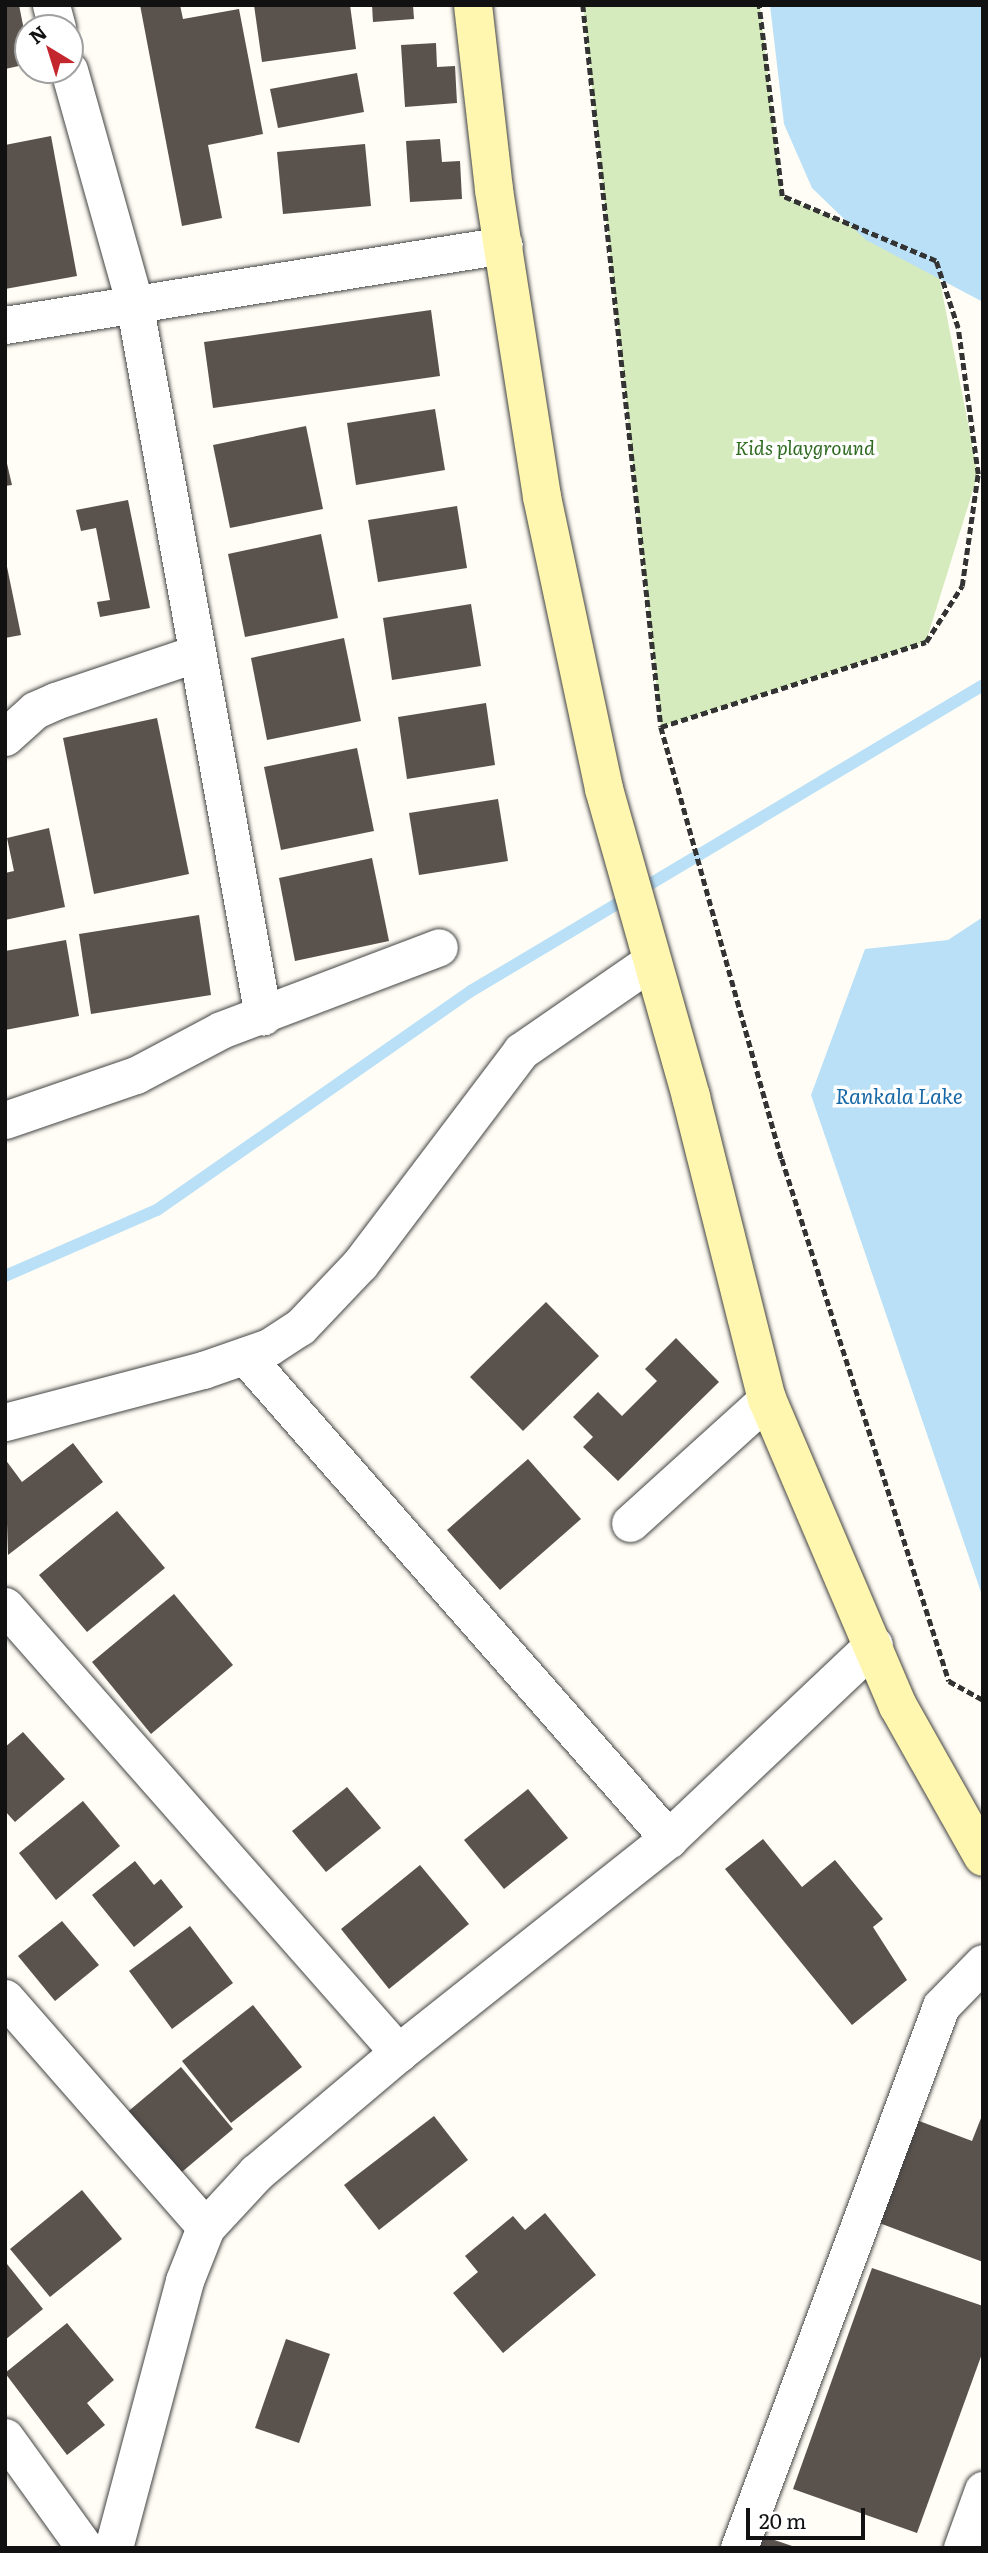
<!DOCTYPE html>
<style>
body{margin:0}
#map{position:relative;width:988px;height:2553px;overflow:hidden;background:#fffdf5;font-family:Literata,serif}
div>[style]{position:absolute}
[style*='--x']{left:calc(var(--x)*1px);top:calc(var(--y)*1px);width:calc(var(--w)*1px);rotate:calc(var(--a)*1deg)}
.green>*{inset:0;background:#d5ebbd}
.water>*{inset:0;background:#b9e0f7}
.stream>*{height:12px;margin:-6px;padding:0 6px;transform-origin:6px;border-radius:6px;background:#b9e0f7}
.building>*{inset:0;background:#5a524d}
.path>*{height:4.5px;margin-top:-2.25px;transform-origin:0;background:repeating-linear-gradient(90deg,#333 0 7px,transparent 0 10.5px)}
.roads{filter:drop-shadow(0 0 2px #444) drop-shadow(0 0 2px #444)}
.minor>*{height:37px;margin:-18.5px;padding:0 18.5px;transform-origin:18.5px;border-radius:18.5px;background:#fff}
.tertiary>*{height:38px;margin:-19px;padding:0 19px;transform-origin:19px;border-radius:19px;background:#fff}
.secondary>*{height:38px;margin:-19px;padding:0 19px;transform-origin:19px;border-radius:19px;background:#fff6b0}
span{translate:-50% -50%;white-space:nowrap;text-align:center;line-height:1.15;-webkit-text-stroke:7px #fff;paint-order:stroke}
.park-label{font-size:19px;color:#2f6b1f;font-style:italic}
.water-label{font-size:21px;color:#1768a6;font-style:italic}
.frame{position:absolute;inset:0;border:7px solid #111;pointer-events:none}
.north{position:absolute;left:14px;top:14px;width:70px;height:70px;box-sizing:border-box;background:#fff;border:2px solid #a0a0a0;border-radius:50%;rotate:322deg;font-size:19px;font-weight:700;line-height:28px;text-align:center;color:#111}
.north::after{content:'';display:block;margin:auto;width:24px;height:32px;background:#c4262e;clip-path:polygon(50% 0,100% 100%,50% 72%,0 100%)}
.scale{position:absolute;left:746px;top:2508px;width:119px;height:32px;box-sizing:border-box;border:4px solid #111;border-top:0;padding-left:9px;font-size:21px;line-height:24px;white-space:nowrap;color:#111;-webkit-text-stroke:5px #fff;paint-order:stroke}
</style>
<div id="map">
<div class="green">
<i style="clip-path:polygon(583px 5px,760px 5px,782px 196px,936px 261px,978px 474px,926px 642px,661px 727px)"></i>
</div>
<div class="water">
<i style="clip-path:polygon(770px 5px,983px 5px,983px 302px,866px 240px,812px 188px,784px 124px)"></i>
<i style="clip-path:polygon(983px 917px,983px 1598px,811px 1095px,865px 949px,948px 940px)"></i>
</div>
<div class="stream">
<i style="--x:5;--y:1276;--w:166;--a:-23.5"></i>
<i style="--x:157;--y:1210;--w:383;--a:-34.9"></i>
<i style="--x:471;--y:991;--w:596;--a:-30.86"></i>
</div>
<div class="building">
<i style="clip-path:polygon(5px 5px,19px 5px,28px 50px,28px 64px,5px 69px)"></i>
<i style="clip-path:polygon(140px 5px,180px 5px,183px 19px,239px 9px,263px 134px,208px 145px,222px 218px,182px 226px)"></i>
<i style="clip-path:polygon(254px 5px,350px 5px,356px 49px,262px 62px)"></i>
<i style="clip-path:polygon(372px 5px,413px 5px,414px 19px,373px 22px)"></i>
<i style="clip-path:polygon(436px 43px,437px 67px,455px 66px,457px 103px,405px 107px,401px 45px)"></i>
<i style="clip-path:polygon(357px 73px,364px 112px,278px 128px,270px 89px)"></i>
<i style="clip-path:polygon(51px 136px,77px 276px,5px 289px,5px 145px)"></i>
<i style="clip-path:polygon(440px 139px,442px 162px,460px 161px,462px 199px,410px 202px,406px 141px)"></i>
<i style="clip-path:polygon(365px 144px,371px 206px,283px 214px,277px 152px)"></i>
<i style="clip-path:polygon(431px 310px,440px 376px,213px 408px,204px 342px)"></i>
<i style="clip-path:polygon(435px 409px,445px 470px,356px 485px,347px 423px)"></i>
<i style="clip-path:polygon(306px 426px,323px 509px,230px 528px,213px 445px)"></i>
<i style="clip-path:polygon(5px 455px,12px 485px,5px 486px)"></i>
<i style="clip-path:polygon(128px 500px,150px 608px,100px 617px,97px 602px,110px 600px,96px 528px,81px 531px,76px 510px)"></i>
<i style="clip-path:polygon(457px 506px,467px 568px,378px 582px,368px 520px)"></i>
<i style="clip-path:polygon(321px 534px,338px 618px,245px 637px,228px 554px)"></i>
<i style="clip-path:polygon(5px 557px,21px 635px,5px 638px)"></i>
<i style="clip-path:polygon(471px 604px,481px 666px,392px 680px,383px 618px)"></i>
<i style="clip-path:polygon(344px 638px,361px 721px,267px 740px,251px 658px)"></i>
<i style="clip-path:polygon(486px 703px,495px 765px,407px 779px,398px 717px)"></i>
<i style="clip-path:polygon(157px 718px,189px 874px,94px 894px,63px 738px)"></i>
<i style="clip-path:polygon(357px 748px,374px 831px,281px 850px,264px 767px)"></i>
<i style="clip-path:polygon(498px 799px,508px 861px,419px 875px,409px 813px)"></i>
<i style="clip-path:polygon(49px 828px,65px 907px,5px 920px,5px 873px,14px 871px,7px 838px)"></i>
<i style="clip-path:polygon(372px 858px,389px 941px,295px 961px,279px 878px)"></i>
<i style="clip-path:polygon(199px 915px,211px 995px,91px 1014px,79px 934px)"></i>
<i style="clip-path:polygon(66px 940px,79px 1016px,5px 1030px,5px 951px)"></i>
<i style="clip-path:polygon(546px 1302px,599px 1356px,523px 1431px,470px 1377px)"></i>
<i style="clip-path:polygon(676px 1338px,719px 1382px,618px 1481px,583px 1447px,593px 1437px,573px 1417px,598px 1392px,622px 1416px,657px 1381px,645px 1369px)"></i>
<i style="clip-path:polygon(73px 1443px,103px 1482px,8px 1555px,5px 1459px,22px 1482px)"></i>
<i style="clip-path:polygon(528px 1459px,581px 1519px,500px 1590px,447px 1530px)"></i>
<i style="clip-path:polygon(117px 1511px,165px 1568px,87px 1632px,39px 1575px)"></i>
<i style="clip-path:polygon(174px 1594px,233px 1665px,151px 1734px,92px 1662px)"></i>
<i style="clip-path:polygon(23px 1732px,65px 1779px,15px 1822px,5px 1811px,5px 1747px)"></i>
<i style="clip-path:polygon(347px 1787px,381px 1828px,326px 1872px,292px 1831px)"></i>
<i style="clip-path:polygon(528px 1789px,568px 1838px,504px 1889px,464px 1840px)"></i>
<i style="clip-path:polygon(83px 1801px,120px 1846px,56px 1900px,19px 1853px)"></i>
<i style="clip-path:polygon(763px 1839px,802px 1887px,835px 1860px,883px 1919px,873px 1927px,907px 1980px,852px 2025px,725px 1869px)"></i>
<i style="clip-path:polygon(135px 1861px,154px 1885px,161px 1879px,183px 1907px,134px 1947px,92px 1895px)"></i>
<i style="clip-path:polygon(420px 1865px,469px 1924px,389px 1989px,341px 1929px)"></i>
<i style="clip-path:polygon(62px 1921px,99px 1965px,55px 2001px,18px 1956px)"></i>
<i style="clip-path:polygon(190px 1926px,233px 1983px,172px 2029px,129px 1971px)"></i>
<i style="clip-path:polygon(253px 2005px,302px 2067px,231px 2123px,182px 2061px)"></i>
<i style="clip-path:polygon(181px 2067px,233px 2129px,170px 2182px,118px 2120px)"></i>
<i style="clip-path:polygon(983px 2113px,983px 2262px,866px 2218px,906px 2116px,972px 2141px)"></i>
<i style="clip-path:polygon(434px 2116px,468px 2160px,379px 2230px,344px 2185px)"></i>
<i style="clip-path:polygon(82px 2190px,122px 2239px,50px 2297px,10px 2249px)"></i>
<i style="clip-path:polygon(545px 2213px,596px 2275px,503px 2353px,453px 2293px,478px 2272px,465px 2256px,513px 2216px,525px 2230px)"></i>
<i style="clip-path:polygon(7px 2264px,43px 2309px,5px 2340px,5px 2266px)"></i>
<i style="clip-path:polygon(872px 2268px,983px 2306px,983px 2351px,917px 2533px,793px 2489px)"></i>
<i style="clip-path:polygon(67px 2323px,114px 2380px,87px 2403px,105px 2425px,67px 2455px,5px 2373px)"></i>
<i style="clip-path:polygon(286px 2339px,330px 2354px,299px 2443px,255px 2428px)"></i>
<i style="clip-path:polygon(751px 2532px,795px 2547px,795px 2548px,746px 2548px)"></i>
</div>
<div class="path">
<i style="--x:583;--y:5;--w:726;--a:83.83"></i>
<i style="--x:661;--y:727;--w:278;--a:-17.8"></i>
<i style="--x:926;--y:642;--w:67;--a:-57.3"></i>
<i style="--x:962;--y:586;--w:113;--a:-81.9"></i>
<i style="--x:978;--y:474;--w:147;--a:-97.8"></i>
<i style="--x:958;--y:328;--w:71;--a:-108.2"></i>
<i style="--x:936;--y:261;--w:167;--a:-157.1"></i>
<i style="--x:782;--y:196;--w:192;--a:-96.9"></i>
<i style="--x:661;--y:727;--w:449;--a:74.4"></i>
<i style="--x:782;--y:1159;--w:548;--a:72.26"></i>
<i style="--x:949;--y:1681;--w:39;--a:29"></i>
</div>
<div class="roads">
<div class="minor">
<i style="--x:51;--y:5;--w:24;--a:75"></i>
<i style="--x:69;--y:70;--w:241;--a:74.3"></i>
<i style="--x:134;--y:302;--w:726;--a:79.76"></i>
<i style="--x:5;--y:325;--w:505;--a:-9.11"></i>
<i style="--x:5;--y:737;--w:40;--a:-42"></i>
<i style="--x:35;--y:710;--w:22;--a:-24"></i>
<i style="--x:55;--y:701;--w:148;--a:-18.6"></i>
<i style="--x:5;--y:1120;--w:139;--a:-19"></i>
<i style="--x:136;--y:1075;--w:96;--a:-27.9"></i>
<i style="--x:221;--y:1030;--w:233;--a:-20.8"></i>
<i style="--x:245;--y:1356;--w:643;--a:48.72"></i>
<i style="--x:5;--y:1422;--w:205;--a:-14.7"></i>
<i style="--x:203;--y:1370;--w:70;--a:-19.2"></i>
<i style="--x:269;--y:1347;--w:37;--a:-33"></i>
<i style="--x:300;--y:1327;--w:87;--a:-46.4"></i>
<i style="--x:360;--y:1264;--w:267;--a:-52.9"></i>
<i style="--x:521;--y:1051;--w:157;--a:-34.6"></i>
<i style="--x:630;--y:1523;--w:185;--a:-42.1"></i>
<i style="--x:5;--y:1606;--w:596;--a:48.61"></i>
<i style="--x:5;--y:1998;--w:305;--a:48.8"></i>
<i style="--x:5;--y:2437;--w:137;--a:54.2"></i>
<i style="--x:739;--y:2548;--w:578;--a:-69.56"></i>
<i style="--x:941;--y:2006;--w:60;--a:-45.7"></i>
<i style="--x:962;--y:2548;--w:62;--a:-70.1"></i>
</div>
<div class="tertiary">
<i style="--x:114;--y:2548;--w:276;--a:-75.1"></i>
<i style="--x:185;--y:2281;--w:57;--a:-68.4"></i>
<i style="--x:206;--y:2228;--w:75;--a:-47.2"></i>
<i style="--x:257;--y:2173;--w:186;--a:-40.2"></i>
<i style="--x:399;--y:2053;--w:345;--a:-38.4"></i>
<i style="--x:669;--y:1839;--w:282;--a:-43.4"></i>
</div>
<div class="secondary">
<i style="--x:473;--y:5;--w:186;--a:83.5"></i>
<i style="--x:494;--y:190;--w:311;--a:81.1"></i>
<i style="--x:542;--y:497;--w:299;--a:78"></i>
<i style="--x:604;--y:789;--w:320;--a:74.2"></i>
<i style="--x:691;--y:1097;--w:311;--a:75.9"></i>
<i style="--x:767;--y:1399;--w:334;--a:66.9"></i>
<i style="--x:898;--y:1706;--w:173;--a:60.6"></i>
</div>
</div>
<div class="park-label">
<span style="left:805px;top:448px">Kids playground</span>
</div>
<div class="water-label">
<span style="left:899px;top:1095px">Rankala Lake</span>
</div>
<div class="frame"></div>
<div class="north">N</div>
<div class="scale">20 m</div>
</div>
